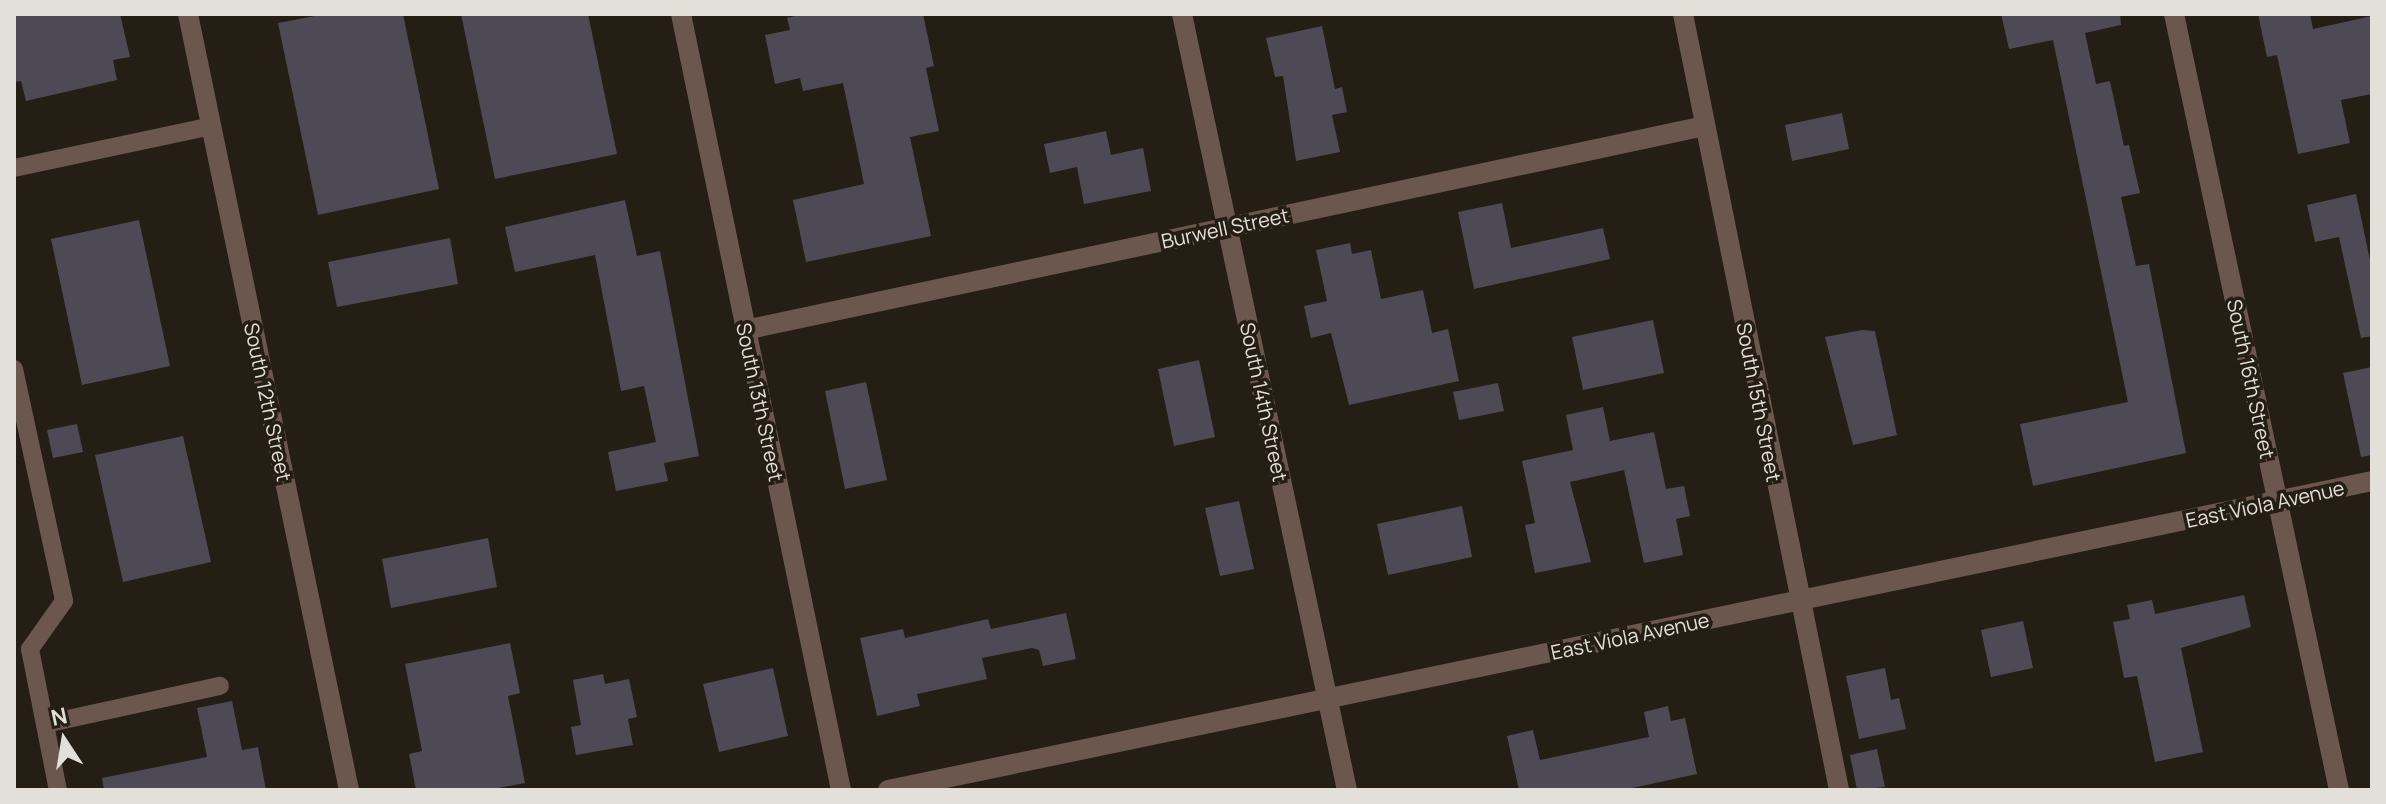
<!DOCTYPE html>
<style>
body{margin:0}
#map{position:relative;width:2386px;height:804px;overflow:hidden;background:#241e14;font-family:Manrope,sans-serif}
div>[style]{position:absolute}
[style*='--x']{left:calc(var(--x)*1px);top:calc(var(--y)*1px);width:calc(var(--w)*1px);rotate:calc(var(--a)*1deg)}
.building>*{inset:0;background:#4d4a55}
.service>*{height:18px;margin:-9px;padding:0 9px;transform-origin:9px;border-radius:9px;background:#6c574f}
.minor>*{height:20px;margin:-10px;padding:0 10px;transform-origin:10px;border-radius:10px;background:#6c574f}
.tertiary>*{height:20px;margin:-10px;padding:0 10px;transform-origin:10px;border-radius:10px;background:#6c574f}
span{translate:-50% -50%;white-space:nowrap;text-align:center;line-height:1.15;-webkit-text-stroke:7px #241e14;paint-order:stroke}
.street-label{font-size:20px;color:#e3dfd9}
.frame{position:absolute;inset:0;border:16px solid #e3dfd9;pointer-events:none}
.north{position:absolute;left:24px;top:700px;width:80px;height:80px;-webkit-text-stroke:6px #241e14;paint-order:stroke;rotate:348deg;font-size:22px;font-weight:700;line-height:32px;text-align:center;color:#e3dfd9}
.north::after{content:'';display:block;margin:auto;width:28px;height:36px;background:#e3dfd9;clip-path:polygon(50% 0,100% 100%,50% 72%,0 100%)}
</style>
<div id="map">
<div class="building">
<i style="clip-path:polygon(14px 14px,120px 14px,130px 57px,113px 60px,117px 80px,26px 101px,21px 81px,14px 82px)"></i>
<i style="clip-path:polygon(325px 14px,403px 14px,439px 189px,318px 215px,278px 23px)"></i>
<i style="clip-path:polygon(461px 14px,588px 14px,617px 154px,495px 179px)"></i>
<i style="clip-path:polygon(804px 14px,923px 14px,934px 66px,926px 68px,939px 131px,910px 137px,931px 236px,806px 262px,793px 200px,864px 184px,843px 83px,803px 91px,800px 78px,775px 84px,765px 35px,790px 30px,787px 18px)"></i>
<i style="clip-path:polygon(2001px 14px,2120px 14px,2121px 25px,2085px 33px,2096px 84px,2110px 81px,2124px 146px,2129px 145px,2140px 193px,2121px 197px,2136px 266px,2149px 264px,2186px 453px,2033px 486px,2020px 424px,2128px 402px,2053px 40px,2009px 49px)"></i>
<i style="clip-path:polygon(2258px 14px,2310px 14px,2313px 29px,2372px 16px,2372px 94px,2341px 100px,2350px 143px,2298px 154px,2277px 55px,2267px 57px)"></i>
<i style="clip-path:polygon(1322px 26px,1335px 89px,1342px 87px,1347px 112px,1332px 115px,1340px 152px,1296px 161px,1283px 76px,1275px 77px,1266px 38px)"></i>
<i style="clip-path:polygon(1842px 113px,1849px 149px,1792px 161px,1785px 125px)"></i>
<i style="clip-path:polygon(1106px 131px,1111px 155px,1143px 148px,1151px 191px,1084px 204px,1077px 167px,1050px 173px,1044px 144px)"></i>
<i style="clip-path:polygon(2356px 194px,2372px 269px,2372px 336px,2361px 338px,2339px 237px,2315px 242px,2307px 205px)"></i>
<i style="clip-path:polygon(625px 200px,637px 256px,660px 251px,699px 456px,664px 463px,668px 481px,616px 491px,608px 452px,656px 442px,644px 386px,621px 391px,595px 255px,515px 272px,505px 227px)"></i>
<i style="clip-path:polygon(1502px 203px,1511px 248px,1603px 228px,1610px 259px,1474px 289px,1458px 212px)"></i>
<i style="clip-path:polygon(139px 220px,170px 366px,82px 385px,51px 239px)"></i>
<i style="clip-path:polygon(450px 238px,458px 284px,337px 307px,328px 262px)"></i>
<i style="clip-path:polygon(1350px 243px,1352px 254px,1371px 250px,1381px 299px,1423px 290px,1432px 333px,1448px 329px,1459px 381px,1349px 405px,1331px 333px,1311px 338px,1304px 306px,1327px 301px,1316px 250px)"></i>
<i style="clip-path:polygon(1653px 320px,1664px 373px,1583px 390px,1572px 337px)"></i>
<i style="clip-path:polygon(1862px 330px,1875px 331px,1897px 435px,1853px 445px,1825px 337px)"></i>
<i style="clip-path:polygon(1199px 360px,1215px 437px,1174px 446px,1158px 369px)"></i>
<i style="clip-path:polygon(2372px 367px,2372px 455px,2361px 457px,2343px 373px)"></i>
<i style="clip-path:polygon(866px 382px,887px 480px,845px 489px,825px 391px)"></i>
<i style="clip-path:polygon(1498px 383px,1504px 411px,1459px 420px,1453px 392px)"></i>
<i style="clip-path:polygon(1603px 407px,1610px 441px,1654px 432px,1666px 489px,1684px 486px,1690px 516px,1676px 519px,1683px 555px,1644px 563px,1624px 470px,1570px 482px,1591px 562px,1535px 573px,1525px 525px,1535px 523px,1522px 461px,1573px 450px,1566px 415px)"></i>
<i style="clip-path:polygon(77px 424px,83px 452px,53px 458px,47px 430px)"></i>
<i style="clip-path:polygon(183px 436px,211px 562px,123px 582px,95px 455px)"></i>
<i style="clip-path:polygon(1239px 501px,1254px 569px,1220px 576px,1205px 508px)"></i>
<i style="clip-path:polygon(1462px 506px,1472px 557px,1388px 575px,1377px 524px)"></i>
<i style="clip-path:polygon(488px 538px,497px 587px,391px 608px,382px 559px)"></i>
<i style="clip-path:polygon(2244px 595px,2251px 627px,2181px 648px,2203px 752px,2155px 762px,2137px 676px,2124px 678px,2113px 622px,2130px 619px,2127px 605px,2152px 600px,2155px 614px)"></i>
<i style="clip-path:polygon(1066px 613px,1076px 659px,1043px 666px,1039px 650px,1032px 648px,982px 658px,987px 679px,917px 694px,920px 706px,877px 716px,860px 638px,903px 629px,905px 638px,988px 619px,991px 629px)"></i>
<i style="clip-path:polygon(2023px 621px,2033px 668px,1991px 677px,1981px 630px)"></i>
<i style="clip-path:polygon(510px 643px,520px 693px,508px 696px,525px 783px,488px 790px,416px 790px,409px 754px,422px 751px,405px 664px)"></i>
<i style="clip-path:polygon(773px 668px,788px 736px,719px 752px,703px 684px)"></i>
<i style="clip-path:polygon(1885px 668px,1891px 700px,1899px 698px,1906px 729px,1859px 739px,1846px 676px)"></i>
<i style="clip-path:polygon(603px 674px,605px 684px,629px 679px,637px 717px,628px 719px,633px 745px,576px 755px,571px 727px,581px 725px,573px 680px)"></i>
<i style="clip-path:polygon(232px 701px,242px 750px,258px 747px,266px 790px,104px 790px,102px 778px,207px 757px,197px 708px)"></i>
<i style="clip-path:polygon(1668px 706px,1671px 721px,1685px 718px,1697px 774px,1623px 790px,1519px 790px,1507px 736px,1533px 730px,1540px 760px,1649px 737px,1644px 712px)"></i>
<i style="clip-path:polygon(1877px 749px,1885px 787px,1857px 790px,1850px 755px)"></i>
</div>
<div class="service">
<i style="--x:14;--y:168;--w:201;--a:-12"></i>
<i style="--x:14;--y:369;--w:237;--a:77.8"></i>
<i style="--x:64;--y:601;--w:59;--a:125.3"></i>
<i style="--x:30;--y:649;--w:144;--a:78.8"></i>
<i style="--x:45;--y:724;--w:179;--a:-12.3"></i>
</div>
<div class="minor">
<i style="--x:188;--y:14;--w:793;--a:78.28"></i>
<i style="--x:681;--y:14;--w:792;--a:78.35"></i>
<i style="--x:1182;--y:14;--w:793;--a:78"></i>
<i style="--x:1683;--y:14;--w:792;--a:78.63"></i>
<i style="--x:2174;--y:14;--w:793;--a:78"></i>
<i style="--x:745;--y:330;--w:981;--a:-12"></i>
</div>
<div class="tertiary">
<i style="--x:888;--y:790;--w:1516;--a:-11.76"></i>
</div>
<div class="street-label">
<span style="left:1225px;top:228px;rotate:-12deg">Burwell Street</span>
<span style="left:2251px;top:379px;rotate:78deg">South 16th Street</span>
<span style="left:268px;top:402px;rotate:78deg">South 12th Street</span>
<span style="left:760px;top:402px;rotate:78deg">South 13th Street</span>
<span style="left:1264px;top:402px;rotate:78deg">South 14th Street</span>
<span style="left:1759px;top:402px;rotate:79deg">South 15th Street</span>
<span style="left:2265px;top:504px;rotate:-12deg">East Viola Avenue</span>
<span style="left:1630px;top:636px;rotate:-12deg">East Viola Avenue</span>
</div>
<div class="frame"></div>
<div class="north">N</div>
</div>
